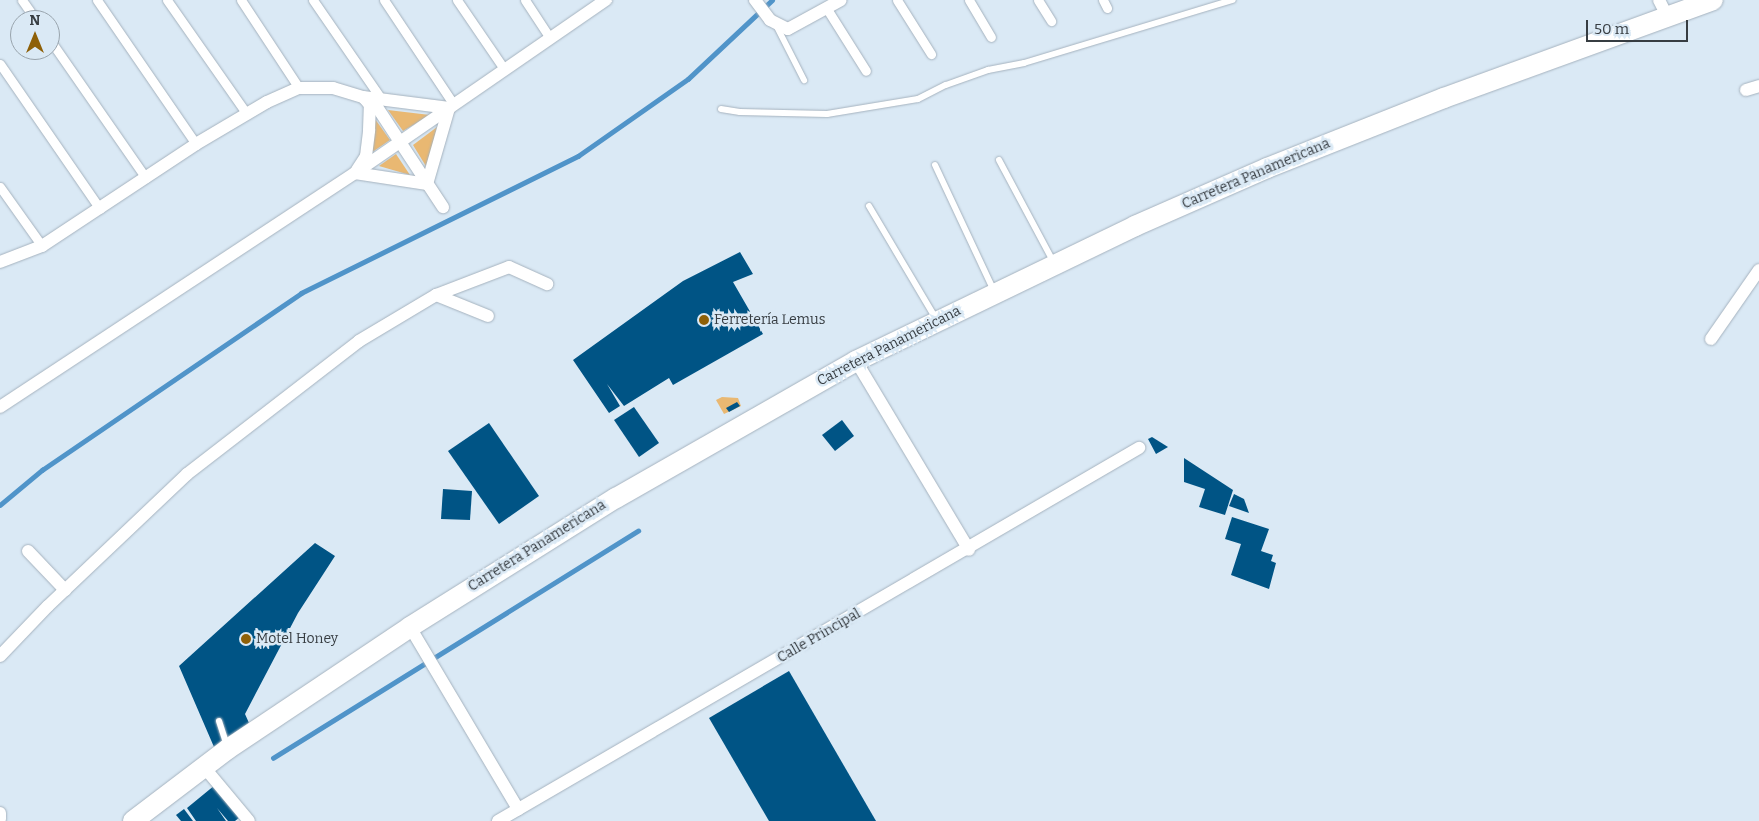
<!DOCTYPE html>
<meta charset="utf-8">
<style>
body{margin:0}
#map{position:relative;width:1759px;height:821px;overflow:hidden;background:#dae9f5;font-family:Bitter,serif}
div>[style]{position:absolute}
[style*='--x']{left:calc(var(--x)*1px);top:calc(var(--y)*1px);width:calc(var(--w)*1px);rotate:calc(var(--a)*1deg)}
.green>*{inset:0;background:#e9b872}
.stream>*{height:4.5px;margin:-2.25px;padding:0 2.25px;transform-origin:2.25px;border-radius:2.25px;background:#5094c9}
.building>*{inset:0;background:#005485}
.roads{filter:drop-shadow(0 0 1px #a5b2be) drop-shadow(0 0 1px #a5b2be)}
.service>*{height:6px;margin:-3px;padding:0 3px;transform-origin:3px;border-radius:3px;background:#fff}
.pedestrian>*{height:9px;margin:-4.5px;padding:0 4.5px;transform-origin:4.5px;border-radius:4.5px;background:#fff}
.minor>*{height:12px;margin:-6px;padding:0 6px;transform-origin:6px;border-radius:6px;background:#fff}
.trunk>*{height:20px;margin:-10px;padding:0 10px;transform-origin:10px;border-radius:10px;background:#fff}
.dots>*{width:14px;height:14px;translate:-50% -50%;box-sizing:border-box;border:2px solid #dae9f5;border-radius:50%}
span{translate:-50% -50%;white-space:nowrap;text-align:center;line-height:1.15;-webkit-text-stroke:5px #dae9f5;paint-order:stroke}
.street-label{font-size:14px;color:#373d42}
.poi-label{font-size:14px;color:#373d42}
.left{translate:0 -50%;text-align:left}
.north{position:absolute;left:10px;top:10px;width:50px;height:50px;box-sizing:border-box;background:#dae9f5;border:1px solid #99a4ad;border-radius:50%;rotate:0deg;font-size:14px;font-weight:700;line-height:20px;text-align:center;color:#373d42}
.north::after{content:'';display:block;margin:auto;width:18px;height:22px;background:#8e6008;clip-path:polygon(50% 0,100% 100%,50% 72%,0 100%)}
.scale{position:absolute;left:1586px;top:20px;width:102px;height:22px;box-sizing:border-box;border:2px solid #373d42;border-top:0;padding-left:6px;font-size:15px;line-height:18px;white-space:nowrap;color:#373d42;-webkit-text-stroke:4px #dae9f5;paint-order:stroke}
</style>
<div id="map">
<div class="green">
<i style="clip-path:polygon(388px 110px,430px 115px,403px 131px)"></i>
<i style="clip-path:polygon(375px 119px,390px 140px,371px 153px)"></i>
<i style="clip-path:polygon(437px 127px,427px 168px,413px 145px)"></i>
<i style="clip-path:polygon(396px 154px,410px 175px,379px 166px)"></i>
<i style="clip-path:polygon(722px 397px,738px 398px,741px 406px,724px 414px,716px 400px)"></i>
</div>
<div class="stream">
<i style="--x:0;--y:505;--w:55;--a:-39.8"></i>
<i style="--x:42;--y:470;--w:314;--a:-34.3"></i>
<i style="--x:301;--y:293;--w:309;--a:-26.3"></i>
<i style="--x:578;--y:156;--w:134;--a:-35"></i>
<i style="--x:688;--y:79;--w:115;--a:-43.2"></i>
<i style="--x:273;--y:758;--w:430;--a:-31.9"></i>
</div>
<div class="building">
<i style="clip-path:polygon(740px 252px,753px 274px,733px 282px,763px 334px,673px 385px,669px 378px,624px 406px,607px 384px,620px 406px,609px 413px,573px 360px,683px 281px)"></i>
<i style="clip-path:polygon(737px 402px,740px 406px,729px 412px,726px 408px)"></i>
<i style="clip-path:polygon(634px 407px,659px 443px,639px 457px,614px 420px)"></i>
<i style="clip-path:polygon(842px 420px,854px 436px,835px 451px,822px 435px)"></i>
<i style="clip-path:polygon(489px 423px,539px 496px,499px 524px,448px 451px)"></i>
<i style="clip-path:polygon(1152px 437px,1168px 447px,1156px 454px,1148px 439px)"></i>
<i style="clip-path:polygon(1184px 458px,1233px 490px,1225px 515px,1199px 507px,1205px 489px,1184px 482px)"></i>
<i style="clip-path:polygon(443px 489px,472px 491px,470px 520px,441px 519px)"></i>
<i style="clip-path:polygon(1234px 494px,1244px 499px,1249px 513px,1229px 506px)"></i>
<i style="clip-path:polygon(1232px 517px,1269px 529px,1261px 551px,1273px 555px,1271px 561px,1276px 563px,1269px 589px,1231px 575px,1241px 544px,1225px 539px)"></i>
<i style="clip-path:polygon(315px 543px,335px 556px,298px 613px,245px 714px,249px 723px,214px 747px,179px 666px)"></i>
<i style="clip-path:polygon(789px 671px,876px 821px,769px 821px,709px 718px)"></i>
<i style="clip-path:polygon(215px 785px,240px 817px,235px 821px,228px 821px,217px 808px,226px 821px,196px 821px,187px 808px)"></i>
<i style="clip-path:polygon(184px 809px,193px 821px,181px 821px,176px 815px)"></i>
</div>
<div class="roads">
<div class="service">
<i style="--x:776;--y:25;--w:62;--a:63"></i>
<i style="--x:721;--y:109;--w:19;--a:9"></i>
<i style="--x:740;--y:112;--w:87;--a:1.3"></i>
<i style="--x:827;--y:114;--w:92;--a:-9.4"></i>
<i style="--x:918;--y:99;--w:31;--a:-27"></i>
<i style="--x:946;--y:85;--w:45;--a:-19.7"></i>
<i style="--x:988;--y:70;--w:37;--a:-11"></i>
<i style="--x:1024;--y:63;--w:218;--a:-16.8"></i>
<i style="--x:999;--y:160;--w:117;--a:61.9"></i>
<i style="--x:935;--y:165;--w:139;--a:64.9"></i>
<i style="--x:869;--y:206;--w:131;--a:59.3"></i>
<i style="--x:219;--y:721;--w:26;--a:72"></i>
</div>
<div class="pedestrian">
<i style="--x:22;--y:0;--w:24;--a:55"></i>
<i style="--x:97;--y:0;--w:175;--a:55.5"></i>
<i style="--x:167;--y:0;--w:138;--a:55"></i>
<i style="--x:241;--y:0;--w:105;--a:56.6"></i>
<i style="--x:313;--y:0;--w:121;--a:55.4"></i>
<i style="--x:384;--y:0;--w:126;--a:56.3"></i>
<i style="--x:457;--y:0;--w:83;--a:55.7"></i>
<i style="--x:525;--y:0;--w:45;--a:56.7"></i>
<i style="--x:897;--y:0;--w:64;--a:57.8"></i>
<i style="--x:969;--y:0;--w:43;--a:59.3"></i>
<i style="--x:1038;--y:0;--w:25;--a:58"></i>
<i style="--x:1103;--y:0;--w:9;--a:63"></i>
<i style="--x:827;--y:9;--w:73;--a:57.8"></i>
<i style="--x:50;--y:40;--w:168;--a:55.2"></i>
<i style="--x:0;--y:64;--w:176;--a:55.4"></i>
<i style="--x:0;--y:187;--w:72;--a:54.6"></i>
</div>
<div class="minor">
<i style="--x:755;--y:0;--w:25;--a:53"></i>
<i style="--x:770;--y:20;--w:20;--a:27"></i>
<i style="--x:788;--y:29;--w:60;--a:-28.7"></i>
<i style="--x:1659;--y:0;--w:18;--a:63"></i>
<i style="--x:1746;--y:90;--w:14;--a:-17"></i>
<i style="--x:364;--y:98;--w:16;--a:35"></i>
<i style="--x:377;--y:107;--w:120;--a:56.6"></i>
<i style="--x:357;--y:170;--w:17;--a:-57"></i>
<i style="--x:366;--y:156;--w:26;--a:-83"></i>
<i style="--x:369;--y:130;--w:25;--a:-88"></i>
<i style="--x:370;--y:105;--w:8;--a:-130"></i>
<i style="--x:355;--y:173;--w:73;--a:8.7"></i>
<i style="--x:0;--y:262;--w:45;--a:-20.9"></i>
<i style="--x:42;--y:246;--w:185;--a:-33.5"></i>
<i style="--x:196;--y:144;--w:82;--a:-30.6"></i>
<i style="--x:267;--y:102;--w:35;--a:-24"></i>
<i style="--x:299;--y:88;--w:34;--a:0"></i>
<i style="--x:333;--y:88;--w:31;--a:17"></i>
<i style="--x:363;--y:97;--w:87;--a:7.3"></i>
<i style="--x:449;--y:108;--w:79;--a:106.1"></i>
<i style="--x:436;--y:295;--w:78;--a:-21"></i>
<i style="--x:509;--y:267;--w:42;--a:24.1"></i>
<i style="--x:1711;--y:339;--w:84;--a:-55.2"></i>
<i style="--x:856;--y:361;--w:220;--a:59.1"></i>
<i style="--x:0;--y:407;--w:425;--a:-33.4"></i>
<i style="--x:355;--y:173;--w:305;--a:-34.6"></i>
<i style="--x:28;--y:551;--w:54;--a:46.5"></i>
<i style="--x:410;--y:627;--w:212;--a:59.3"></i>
<i style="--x:0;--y:656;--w:69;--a:-46.2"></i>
<i style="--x:48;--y:606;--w:192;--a:-43.5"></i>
<i style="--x:187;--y:474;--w:217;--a:-37.7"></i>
<i style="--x:359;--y:341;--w:90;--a:-30.9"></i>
<i style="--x:436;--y:295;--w:56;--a:22"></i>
<i style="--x:204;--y:767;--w:70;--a:50.2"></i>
<i style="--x:0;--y:813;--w:6;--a:90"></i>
<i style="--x:498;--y:821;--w:742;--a:-30.2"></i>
</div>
<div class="trunk">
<i style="--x:133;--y:821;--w:119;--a:-37.2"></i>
<i style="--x:228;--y:749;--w:219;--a:-33.8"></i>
<i style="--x:410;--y:627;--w:243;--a:-32.1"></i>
<i style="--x:616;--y:498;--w:276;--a:-29.7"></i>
<i style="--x:856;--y:361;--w:310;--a:-25.8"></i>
<i style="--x:1135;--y:226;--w:144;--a:-23.7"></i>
<i style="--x:1267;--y:168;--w:190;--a:-21.6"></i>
<i style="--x:1444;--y:98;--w:286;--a:-20"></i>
</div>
</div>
<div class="dots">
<i style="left:704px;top:320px;background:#8e6008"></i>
<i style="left:246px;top:639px;background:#8e6008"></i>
</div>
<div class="street-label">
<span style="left:1256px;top:174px;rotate:-23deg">Carretera Panamericana</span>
<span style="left:889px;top:346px;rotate:-27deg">Carretera Panamericana</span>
<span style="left:537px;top:546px;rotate:-32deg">Carretera Panamericana</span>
<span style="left:819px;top:636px;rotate:-30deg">Calle Principal</span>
</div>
<div class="poi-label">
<span class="left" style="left:714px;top:320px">Ferretería Lemus</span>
<span class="left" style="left:256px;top:639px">Motel Honey</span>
</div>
<div class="north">N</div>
<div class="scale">50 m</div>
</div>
